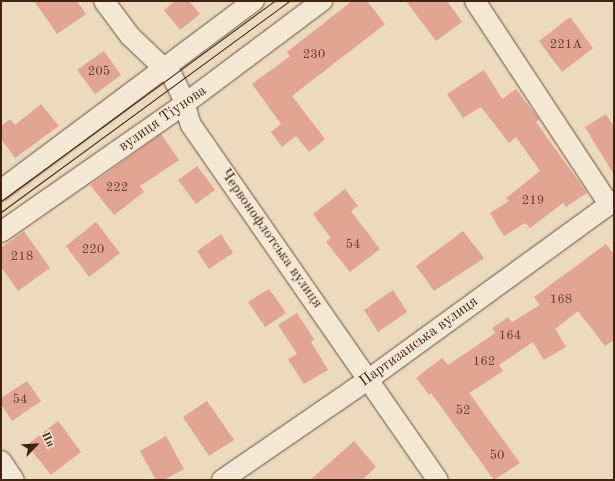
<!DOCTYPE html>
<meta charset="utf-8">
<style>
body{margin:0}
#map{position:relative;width:615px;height:481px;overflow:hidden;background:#ecdabe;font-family:"Old Standard TT",serif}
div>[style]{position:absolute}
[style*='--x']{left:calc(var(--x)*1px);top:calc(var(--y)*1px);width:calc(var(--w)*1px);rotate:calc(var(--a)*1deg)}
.building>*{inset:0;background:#e2a493}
.roads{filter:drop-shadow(0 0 1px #6c503b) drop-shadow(0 0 1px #6c503b)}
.street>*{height:20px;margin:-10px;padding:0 10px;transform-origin:10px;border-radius:10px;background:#f3e7d5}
.tram>*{height:1px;margin:-0.5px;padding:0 0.5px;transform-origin:0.5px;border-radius:0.5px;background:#41220f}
span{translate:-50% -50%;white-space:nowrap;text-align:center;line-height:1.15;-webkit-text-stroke:3.5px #f3e7d5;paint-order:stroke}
.number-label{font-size:13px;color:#694230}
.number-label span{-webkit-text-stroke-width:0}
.street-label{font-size:15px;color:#41220f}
.frame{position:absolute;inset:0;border:2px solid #41220f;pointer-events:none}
.north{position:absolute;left:16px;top:425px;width:40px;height:40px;-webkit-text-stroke:3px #f3e7d5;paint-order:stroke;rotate:65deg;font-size:11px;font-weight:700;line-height:16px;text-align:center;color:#41220f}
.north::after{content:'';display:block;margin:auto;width:14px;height:18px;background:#41220f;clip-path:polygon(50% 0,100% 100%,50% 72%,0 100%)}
</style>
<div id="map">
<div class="building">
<i style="clip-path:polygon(34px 1px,77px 1px,86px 14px,57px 34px)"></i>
<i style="clip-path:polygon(175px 1px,189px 1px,200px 14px,180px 30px,164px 10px)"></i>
<i style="clip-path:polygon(352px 1px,367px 1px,385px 24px,292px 96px,325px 139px,309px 152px,296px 136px,282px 147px,271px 132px,281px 124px,252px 84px,290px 56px,287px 52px)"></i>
<i style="clip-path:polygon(406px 1px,447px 1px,462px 22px,436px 41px)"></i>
<i style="clip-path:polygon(570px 17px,593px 48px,562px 72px,539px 41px)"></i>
<i style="clip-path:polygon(104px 51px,121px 75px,95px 94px,77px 70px)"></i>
<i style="clip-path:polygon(484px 70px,502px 99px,516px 89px,539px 119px,536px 122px,587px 193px,566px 207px,563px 203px,530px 228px,525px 223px,504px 236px,490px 213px,509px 201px,506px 198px,540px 171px,516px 137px,509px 143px,481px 107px,463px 118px,447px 94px)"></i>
<i style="clip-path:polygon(41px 104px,59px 126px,15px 158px,1px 139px,1px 126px,10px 119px,15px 125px)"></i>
<i style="clip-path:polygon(606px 114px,614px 127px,614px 175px,585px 127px)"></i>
<i style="clip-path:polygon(161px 134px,179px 160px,140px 186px,144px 192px,114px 215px,90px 185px)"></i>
<i style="clip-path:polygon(197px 166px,215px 190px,196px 204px,178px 180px)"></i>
<i style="clip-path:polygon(345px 189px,358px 206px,351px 211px,380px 249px,350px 272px,326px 242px,331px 238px,313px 214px)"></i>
<i style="clip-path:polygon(96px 222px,120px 253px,89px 277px,66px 246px)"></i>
<i style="clip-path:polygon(24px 231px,50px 268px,18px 291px,1px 267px,1px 248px)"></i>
<i style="clip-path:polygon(463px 231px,484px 258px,434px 291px,416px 266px)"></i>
<i style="clip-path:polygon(221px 234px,233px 253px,209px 269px,197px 251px)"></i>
<i style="clip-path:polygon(606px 244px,614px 255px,614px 340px,605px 346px,578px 311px,555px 329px,566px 347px,544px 360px,533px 342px,499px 365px,503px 371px,469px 393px,520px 463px,494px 480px,431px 393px,429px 395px,416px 378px,442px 358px,448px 365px,495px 333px,492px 328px,508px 317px,512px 322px,540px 305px,534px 297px)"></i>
<i style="clip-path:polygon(269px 289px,286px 313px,265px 327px,248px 302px)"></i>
<i style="clip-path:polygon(393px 290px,407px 312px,378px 332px,364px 310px)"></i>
<i style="clip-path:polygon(297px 313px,314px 339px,311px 342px,328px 370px,304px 384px,288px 359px,297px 354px,278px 325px)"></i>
<i style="clip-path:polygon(27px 381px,41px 401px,12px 421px,1px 404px,1px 398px)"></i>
<i style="clip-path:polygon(207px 401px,234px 440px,209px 456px,183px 417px)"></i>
<i style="clip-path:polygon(58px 421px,81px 452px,51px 475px,27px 445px)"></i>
<i style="clip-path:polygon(166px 436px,184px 469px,164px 480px,156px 480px,140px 451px)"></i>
<i style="clip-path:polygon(354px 441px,376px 467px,362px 480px,310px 480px)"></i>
</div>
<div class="roads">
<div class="street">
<i style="--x:104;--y:1;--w:44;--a:53.4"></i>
<i style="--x:130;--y:36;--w:58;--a:43.6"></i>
<i style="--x:172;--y:76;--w:22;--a:63"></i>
<i style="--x:182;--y:96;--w:30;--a:73"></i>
<i style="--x:191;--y:125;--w:432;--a:55.2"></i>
<i style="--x:475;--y:1;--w:243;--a:56.6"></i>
<i style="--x:1;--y:190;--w:316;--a:-36.8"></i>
<i style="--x:1;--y:232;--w:222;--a:-34.9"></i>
<i style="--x:183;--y:105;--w:174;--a:-36.8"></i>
<i style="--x:1;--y:461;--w:23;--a:56"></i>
<i style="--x:222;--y:480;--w:178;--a:-34.5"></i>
<i style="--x:369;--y:379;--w:303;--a:-36"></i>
</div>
</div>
<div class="tram">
<i style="--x:1;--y:201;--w:338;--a:-36.2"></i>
<i style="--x:1;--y:212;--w:357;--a:-36.2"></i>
</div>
<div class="number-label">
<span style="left:566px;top:45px">221А</span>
<span style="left:314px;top:55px">230</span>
<span style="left:99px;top:72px">205</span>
<span style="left:117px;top:188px">222</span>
<span style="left:533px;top:201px">219</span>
<span style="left:353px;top:245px">54</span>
<span style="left:93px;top:250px">220</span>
<span style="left:22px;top:257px">218</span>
<span style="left:561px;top:300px">168</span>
<span style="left:510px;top:336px">164</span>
<span style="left:484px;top:362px">162</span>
<span style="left:20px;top:400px">54</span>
<span style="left:463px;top:411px">52</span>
<span style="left:497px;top:456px">50</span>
</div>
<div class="street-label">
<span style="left:163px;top:119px;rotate:-35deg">вулиця Тіунова</span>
<span style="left:271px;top:239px;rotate:55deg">Червонофлотська вулиця</span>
<span style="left:419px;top:342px;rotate:-36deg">Партизанська вулиця</span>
</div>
<div class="frame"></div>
<div class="north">Пн</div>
</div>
